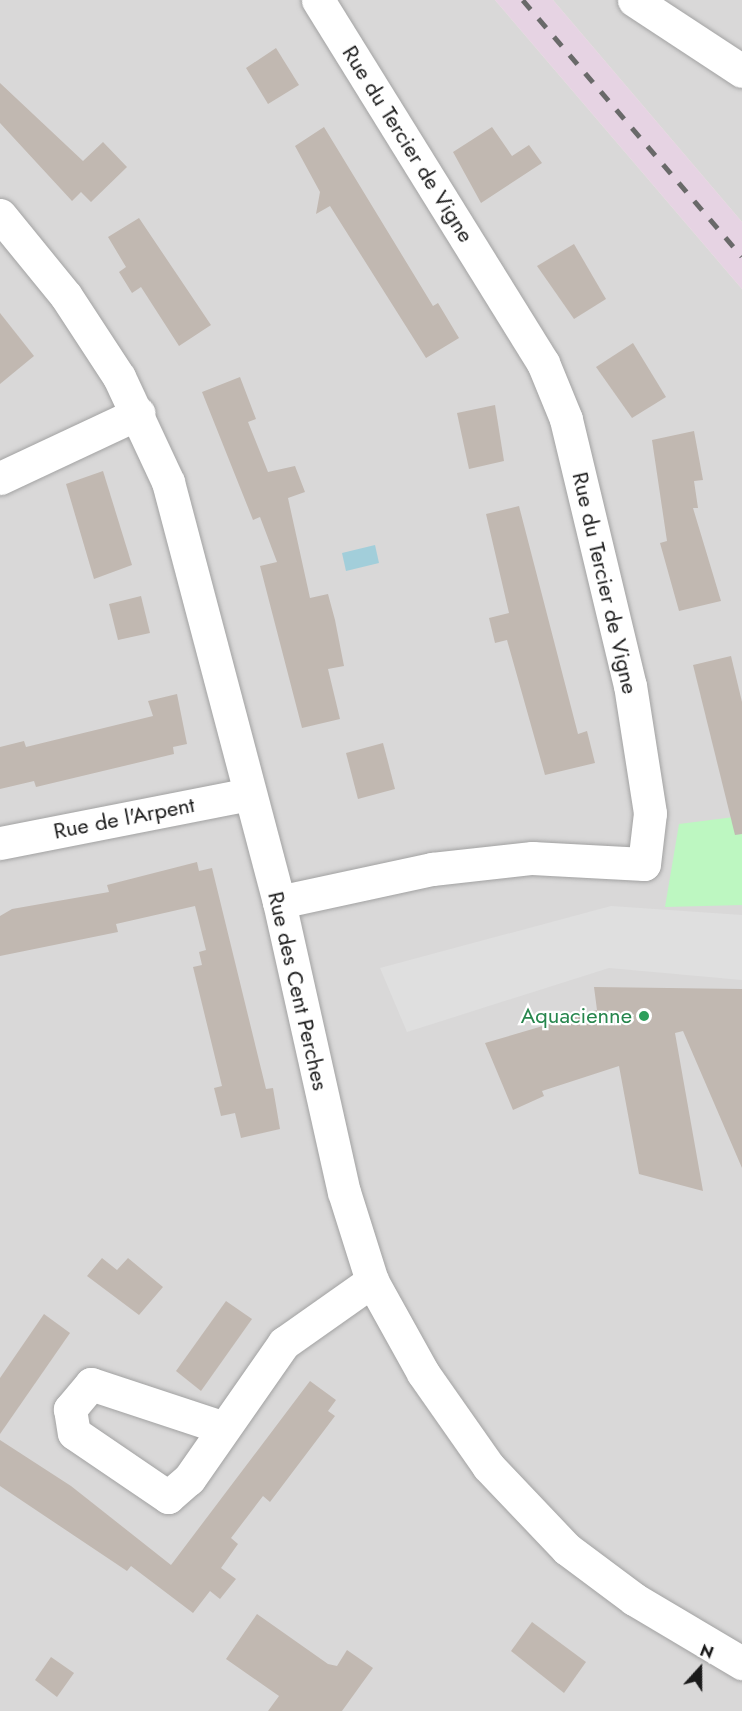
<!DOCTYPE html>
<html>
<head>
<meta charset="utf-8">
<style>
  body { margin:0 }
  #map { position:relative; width:742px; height:1711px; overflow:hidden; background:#ede9e1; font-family:Jost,sans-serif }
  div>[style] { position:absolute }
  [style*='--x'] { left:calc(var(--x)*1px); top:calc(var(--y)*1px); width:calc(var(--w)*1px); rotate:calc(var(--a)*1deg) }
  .residential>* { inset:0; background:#d9d8d8 }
  .industrial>* { inset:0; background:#e6d3e3 }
  .park>* { inset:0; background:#bdf7c1 }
  .parking>* { inset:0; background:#dfdfdf }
  .water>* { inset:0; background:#a2ceda }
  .building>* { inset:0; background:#c1b8b1 }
  .roads { filter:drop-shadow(0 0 2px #a2a2a2) drop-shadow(0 0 2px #a2a2a2) }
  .minor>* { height:33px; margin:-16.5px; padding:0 16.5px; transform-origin:16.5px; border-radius:16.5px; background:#fff }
  .rail>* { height:4.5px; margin-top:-2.25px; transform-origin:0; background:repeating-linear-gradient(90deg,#696969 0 12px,transparent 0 24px) }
  .dots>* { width:16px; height:16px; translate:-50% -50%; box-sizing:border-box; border:3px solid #fff; border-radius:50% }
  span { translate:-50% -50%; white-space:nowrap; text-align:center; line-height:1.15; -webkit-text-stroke:4.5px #fff; paint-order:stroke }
  .street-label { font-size:22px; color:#1b1b1b }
  .leisure-label { font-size:22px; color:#27864d }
  .right { translate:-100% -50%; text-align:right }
  .north { position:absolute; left:670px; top:1639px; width:60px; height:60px; -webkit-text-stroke:4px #fff; paint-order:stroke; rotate:21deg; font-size:16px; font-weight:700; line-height:24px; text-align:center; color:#1b1b1b }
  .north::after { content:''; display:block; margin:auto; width:21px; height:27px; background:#1b1b1b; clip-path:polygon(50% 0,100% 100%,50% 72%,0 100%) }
</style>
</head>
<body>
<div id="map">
  <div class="residential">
    <i style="clip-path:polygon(0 0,495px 0,742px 289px,742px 1711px,0 1711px)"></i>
    <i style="clip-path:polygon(553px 0,742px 0,742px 222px)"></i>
  </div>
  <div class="industrial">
    <i style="clip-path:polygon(495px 0,553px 0,742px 222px,742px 289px)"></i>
  </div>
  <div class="park">
    <i style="clip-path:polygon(742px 816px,742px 905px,665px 907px,679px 824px)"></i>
  </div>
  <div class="parking">
    <i style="clip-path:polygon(611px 906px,742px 915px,742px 980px,609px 968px,407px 1032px,380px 968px)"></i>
  </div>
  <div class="water">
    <i style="clip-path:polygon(375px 545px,379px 563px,346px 571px,342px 553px)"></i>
  </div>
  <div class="building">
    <i style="clip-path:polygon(276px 48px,299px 85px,268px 104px,246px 68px)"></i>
    <i style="clip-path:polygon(0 83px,83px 161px,103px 142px,127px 167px,91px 202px,81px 192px,72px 201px,0 123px)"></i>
    <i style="clip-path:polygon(324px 127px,433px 306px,438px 303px,459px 338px,426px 358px,330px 206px,316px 214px,320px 192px,295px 146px)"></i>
    <i style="clip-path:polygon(492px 127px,512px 156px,529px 145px,542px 163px,481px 203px,453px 152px)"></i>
    <i style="clip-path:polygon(139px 218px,211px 325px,179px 346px,141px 287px,132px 293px,119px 272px,126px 267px,108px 237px)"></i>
    <i style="clip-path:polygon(574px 244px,606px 299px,574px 319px,537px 266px)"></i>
    <i style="clip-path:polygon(0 313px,34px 356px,0 384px)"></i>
    <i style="clip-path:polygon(633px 343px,666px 397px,632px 418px,596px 367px)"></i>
    <i style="clip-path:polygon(240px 377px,256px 419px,248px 422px,268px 472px,295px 466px,305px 492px,288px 498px,310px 598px,328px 594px,335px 620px,344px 666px,328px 669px,340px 719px,302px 728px,260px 566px,277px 562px,260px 517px,253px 520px,202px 392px)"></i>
    <i style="clip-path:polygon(495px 405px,504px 461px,469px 469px,457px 413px)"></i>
    <i style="clip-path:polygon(694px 431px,703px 480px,694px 481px,698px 508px,693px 508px,721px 601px,679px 611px,660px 543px,667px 541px,652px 440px)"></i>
    <i style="clip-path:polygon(103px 471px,132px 565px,94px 579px,66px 484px)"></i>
    <i style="clip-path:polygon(519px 506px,578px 734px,587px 731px,595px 763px,545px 775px,507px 640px,495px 643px,489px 618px,509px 613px,486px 514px)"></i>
    <i style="clip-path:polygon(141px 596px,150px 633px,118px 640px,109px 604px)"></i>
    <i style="clip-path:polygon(731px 656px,742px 702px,742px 834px,735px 835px,693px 665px)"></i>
    <i style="clip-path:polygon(177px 694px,187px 744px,173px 747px,174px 754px,36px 787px,34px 781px,0 789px,0 747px,24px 741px,26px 747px,153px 716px,148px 701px)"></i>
    <i style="clip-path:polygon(383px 743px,395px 789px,358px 799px,346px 753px)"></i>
    <i style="clip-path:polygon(197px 862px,199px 871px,212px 868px,266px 1089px,273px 1088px,280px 1129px,241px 1138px,235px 1113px,221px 1116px,214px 1088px,222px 1086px,193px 967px,202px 965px,199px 952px,206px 950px,195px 906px,116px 924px,118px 932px,0 956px,0 916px,12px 909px,109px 892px,107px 885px)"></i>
    <i style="clip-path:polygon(594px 987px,742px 989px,742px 1168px,683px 1031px,675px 1033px,703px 1191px,639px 1174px,619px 1066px,542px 1091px,544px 1096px,513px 1110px,485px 1043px,597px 1010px)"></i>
    <i style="clip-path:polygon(102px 1258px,117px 1270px,128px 1258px,163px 1287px,139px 1315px,87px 1276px)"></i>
    <i style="clip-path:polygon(226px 1301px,252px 1319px,201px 1391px,176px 1371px)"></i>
    <i style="clip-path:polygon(44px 1314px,70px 1333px,0 1434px,0 1378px)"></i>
    <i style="clip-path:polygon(310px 1381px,336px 1400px,328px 1411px,335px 1416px,270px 1502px,263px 1496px,231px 1538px,238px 1544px,221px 1568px,236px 1579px,220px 1599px,210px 1591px,193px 1613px,131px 1566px,127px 1571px,0 1486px,0 1440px,71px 1486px,171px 1565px)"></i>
    <i style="clip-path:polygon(257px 1614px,328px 1664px,337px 1666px,347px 1650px,373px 1668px,342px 1711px,268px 1711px,279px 1696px,226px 1659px)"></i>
    <i style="clip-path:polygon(532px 1622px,586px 1662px,564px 1693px,511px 1651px)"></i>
    <i style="clip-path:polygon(51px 1657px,74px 1673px,57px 1697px,35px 1680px)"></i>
  </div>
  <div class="roads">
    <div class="minor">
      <i style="--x:634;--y:0;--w:129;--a:33.3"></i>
      <i style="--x:0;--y:215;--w:104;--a:50.8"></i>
      <i style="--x:66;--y:296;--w:97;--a:56.8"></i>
      <i style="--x:119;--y:377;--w:116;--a:65"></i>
      <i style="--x:168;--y:482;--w:434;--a:75.2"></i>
      <i style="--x:279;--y:902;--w:297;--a:77.4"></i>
      <i style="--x:344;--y:1192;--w:93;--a:72.5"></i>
      <i style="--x:372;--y:1281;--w:105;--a:61"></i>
      <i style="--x:423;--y:1373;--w:113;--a:55"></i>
      <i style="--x:488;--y:1466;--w:115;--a:46.4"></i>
      <i style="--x:567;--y:1549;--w:84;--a:36.7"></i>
      <i style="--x:634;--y:1599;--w:126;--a:30.7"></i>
      <i style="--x:0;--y:478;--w:153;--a:-25.1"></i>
      <i style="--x:0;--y:843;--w:254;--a:-11.1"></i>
      <i style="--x:279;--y:902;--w:157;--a:-12.2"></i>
      <i style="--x:432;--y:869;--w:101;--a:-6.3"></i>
      <i style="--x:532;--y:858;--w:112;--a:3.1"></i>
      <i style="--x:644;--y:864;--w:51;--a:-83.3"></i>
      <i style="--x:650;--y:813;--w:129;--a:-98.9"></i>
      <i style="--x:630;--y:686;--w:275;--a:-103.5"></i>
      <i style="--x:566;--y:419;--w:61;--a:-112.3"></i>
      <i style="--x:543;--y:363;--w:427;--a:-121.8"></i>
      <i style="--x:221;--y:1427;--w:137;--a:-161.7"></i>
      <i style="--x:91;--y:1384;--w:33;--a:130"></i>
      <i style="--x:70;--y:1409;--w:24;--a:81"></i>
      <i style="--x:74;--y:1433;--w:114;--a:34.2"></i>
      <i style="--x:168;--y:1497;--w:28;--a:-41"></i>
      <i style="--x:189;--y:1479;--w:166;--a:-55.1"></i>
      <i style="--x:284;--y:1343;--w:108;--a:-35.2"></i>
    </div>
  </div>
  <div class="rail">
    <i style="--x:523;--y:0;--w:337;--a:49.5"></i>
  </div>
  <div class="dots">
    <i style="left:644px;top:1016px;background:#2e9e5b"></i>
  </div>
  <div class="street-label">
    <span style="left:408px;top:144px;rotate:58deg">Rue du Tercier de Vigne</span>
    <span style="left:605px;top:583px;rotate:77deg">Rue du Tercier de Vigne</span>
    <span style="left:124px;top:818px;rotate:-11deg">Rue de l'Arpent</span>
    <span style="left:298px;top:991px;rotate:77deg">Rue des Cent Perches</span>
  </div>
  <div class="leisure-label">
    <span class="right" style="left:632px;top:1016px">Aquacienne</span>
  </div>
  <div class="north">N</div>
</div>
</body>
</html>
